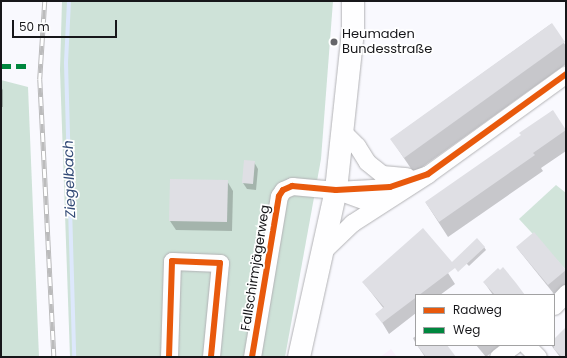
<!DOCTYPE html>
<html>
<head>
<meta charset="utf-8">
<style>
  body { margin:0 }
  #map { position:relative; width:567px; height:358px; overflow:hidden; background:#f9f9fe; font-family:Poppins,sans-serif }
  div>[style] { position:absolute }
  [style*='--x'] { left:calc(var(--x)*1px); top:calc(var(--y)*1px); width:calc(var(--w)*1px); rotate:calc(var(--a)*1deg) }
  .education>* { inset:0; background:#f9f0fc }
  .green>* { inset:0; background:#d1e4da }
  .forest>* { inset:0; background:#cee2d8 }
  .shadow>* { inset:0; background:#0003 }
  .stream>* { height:4px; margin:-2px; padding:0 2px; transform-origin:2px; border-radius:2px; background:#dde8fc }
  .building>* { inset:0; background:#dfdfe4 }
  .roads { filter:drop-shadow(0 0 1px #b2b2b5) drop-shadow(0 0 1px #b2b2b5) }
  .minor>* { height:17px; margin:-8.5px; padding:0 8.5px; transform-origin:8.5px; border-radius:8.5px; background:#fefeff }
  .primary>* { height:22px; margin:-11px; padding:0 11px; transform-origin:11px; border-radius:11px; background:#fefeff }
  .rail>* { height:4.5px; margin-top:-2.25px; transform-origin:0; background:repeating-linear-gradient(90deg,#fff 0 9px,#bbbbbc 0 18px); box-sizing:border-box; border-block:1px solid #bbbbbc }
  .quiet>* { height:5px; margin-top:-2.5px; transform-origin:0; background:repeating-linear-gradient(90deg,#00873e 0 10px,transparent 0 15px) }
  .cycleway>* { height:6px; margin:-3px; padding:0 3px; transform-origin:3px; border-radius:3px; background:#e8590c }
  .dots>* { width:11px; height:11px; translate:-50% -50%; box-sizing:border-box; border:2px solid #fff; border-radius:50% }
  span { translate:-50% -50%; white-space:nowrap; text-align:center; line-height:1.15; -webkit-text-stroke:3.5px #fff; paint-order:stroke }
  .poi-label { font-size:13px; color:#17171a }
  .left { translate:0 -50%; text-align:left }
  .street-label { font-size:13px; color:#17171a }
  .water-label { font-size:14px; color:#334b77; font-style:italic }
  .frame { position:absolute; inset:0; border:2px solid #17171a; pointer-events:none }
  .legend { position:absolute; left:415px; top:294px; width:140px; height:52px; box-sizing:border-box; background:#fff; border:1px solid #a2a2a3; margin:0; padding:5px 7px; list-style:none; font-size:12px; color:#17171a }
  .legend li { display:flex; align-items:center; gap:8px; height:20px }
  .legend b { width:20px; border:1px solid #a2a2a3 }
  .scale { position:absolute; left:12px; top:20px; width:105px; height:18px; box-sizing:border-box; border:2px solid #17171a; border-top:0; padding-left:5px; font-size:12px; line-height:14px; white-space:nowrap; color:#17171a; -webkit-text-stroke:3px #fff; paint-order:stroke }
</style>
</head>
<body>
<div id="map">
  <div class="education">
    <i style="clip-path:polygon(391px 349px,397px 357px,380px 357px)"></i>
  </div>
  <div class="green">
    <i style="clip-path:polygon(556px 185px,566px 193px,566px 270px,519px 219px)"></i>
  </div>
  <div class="forest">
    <i style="clip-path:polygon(62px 1px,333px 1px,321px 159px,285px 357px,70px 357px,60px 70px)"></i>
    <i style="clip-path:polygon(1px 80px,28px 87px,39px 357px,1px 357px)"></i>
  </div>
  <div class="shadow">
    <i style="clip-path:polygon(551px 24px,566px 46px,566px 64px,414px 173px,391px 139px)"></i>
    <i style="clip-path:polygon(1px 87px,3px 90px,3px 107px,1px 107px)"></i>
    <i style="clip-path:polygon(552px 111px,566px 131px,566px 151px,541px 168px,543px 171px,448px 237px,426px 203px,522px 136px)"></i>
    <i style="clip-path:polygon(254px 162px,258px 169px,256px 190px,247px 189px,243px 183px)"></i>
    <i style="clip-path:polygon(227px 181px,233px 191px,232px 231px,176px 230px,170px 221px)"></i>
    <i style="clip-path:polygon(484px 247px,486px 250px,469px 266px,462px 259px)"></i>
    <i style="clip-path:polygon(517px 248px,565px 270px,566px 284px,554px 294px)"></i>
    <i style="clip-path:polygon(448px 273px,455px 284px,440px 295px,416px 295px,416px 313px,389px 334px,377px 314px,384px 309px,363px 282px)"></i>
    <i style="clip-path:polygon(484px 282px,525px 295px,493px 295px)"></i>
    <i style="clip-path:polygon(566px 328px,566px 357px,560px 357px,551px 345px,554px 345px,554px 340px)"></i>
    <i style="clip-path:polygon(416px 336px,416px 344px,413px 338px)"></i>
    <i style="clip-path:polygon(417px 345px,445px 345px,455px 357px,425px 357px)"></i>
    <i style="clip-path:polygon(476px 345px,500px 345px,486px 357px)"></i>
  </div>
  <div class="stream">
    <i style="--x:69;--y:1;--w:62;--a:92.8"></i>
    <i style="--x:66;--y:63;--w:294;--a:88.4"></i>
  </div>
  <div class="building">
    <i style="clip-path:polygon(552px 23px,565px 42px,404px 158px,390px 139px)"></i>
    <i style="clip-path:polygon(553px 110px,566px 130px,533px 153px,535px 155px,439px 222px,425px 202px,521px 135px,519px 133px)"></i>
    <i style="clip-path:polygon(244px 160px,255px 161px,253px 184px,242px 183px)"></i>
    <i style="clip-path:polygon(170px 179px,228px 180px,227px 222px,169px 221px)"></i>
    <i style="clip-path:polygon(423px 228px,452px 262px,477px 238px,485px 247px,458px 272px,455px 268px,382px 323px,375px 314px,384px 307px,362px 282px)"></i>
    <i style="clip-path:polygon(534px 232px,566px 270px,548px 285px,516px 247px)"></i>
    <i style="clip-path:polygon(503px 267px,516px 283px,525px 295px,495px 295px,483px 282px,498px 268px,500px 270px)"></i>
    <i style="clip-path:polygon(566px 327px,566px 357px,562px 357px,554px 349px,554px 339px)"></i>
    <i style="clip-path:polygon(417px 345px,447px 345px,456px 357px,426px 357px)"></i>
  </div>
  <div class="roads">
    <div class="minor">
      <i style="--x:342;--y:131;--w:21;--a:45"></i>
      <i style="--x:357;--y:146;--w:19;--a:58"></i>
      <i style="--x:367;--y:162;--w:19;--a:39"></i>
      <i style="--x:382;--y:174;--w:25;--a:5"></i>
      <i style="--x:338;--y:191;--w:29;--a:20"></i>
      <i style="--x:365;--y:201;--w:23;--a:-5"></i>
      <i style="--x:322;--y:252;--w:42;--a:-44"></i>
      <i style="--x:352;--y:223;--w:90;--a:-32.8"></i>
      <i style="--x:428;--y:174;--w:170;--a:-35.9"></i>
      <i style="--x:554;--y:306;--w:18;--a:-47"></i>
      <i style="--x:526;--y:345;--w:17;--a:45"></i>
      <i style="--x:169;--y:357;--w:96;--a:-88.2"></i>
      <i style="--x:172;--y:261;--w:48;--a:2.4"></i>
      <i style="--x:220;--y:263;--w:94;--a:95.5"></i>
      <i style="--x:252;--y:357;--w:163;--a:-80.5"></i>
      <i style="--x:279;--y:196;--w:7;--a:-56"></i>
      <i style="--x:283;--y:190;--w:10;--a:-24"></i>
      <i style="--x:292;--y:186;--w:44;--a:5.2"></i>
      <i style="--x:336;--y:190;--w:54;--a:-3.2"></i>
      <i style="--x:390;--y:187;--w:40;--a:-18.9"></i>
      <i style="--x:498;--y:357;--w:20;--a:-37"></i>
    </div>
    <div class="primary">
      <i style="--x:299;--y:357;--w:171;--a:-77.5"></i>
      <i style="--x:336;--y:190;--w:161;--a:-83.9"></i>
      <i style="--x:353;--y:30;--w:29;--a:-90"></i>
    </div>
  </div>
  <div class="rail">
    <i style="--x:45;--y:1;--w:78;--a:93.7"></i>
    <i style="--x:40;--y:79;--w:278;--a:87.1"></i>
  </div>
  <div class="quiet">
    <i style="--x:1;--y:66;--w:26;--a:0"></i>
  </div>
  <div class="cycleway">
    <i style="--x:169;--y:357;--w:96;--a:-88.2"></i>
    <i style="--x:172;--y:261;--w:48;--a:2.4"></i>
    <i style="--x:220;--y:263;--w:94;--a:95.5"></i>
    <i style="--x:252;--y:357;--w:163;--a:-80.5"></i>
    <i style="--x:279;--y:196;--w:7;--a:-56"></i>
    <i style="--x:283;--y:190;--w:10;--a:-24"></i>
    <i style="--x:292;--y:186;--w:44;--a:5.2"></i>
    <i style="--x:336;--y:190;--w:54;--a:-3.2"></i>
    <i style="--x:390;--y:187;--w:40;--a:-18.9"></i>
    <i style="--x:428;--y:174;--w:170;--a:-35.9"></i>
  </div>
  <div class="dots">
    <i style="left:334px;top:42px;background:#66666a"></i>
  </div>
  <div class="poi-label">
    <span class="left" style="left:342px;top:42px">Heumaden<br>Bundesstraße</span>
  </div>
  <div class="street-label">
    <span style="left:256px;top:268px;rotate:-81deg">Fallschirmjägerweg</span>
  </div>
  <div class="water-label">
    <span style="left:69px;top:179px;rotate:-92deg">Ziegelbach</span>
  </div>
  <div class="frame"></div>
  <ul class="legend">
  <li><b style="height:5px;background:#e8590c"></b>Radweg</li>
  <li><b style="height:5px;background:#00873e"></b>Weg</li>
  </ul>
  <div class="scale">50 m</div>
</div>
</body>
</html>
